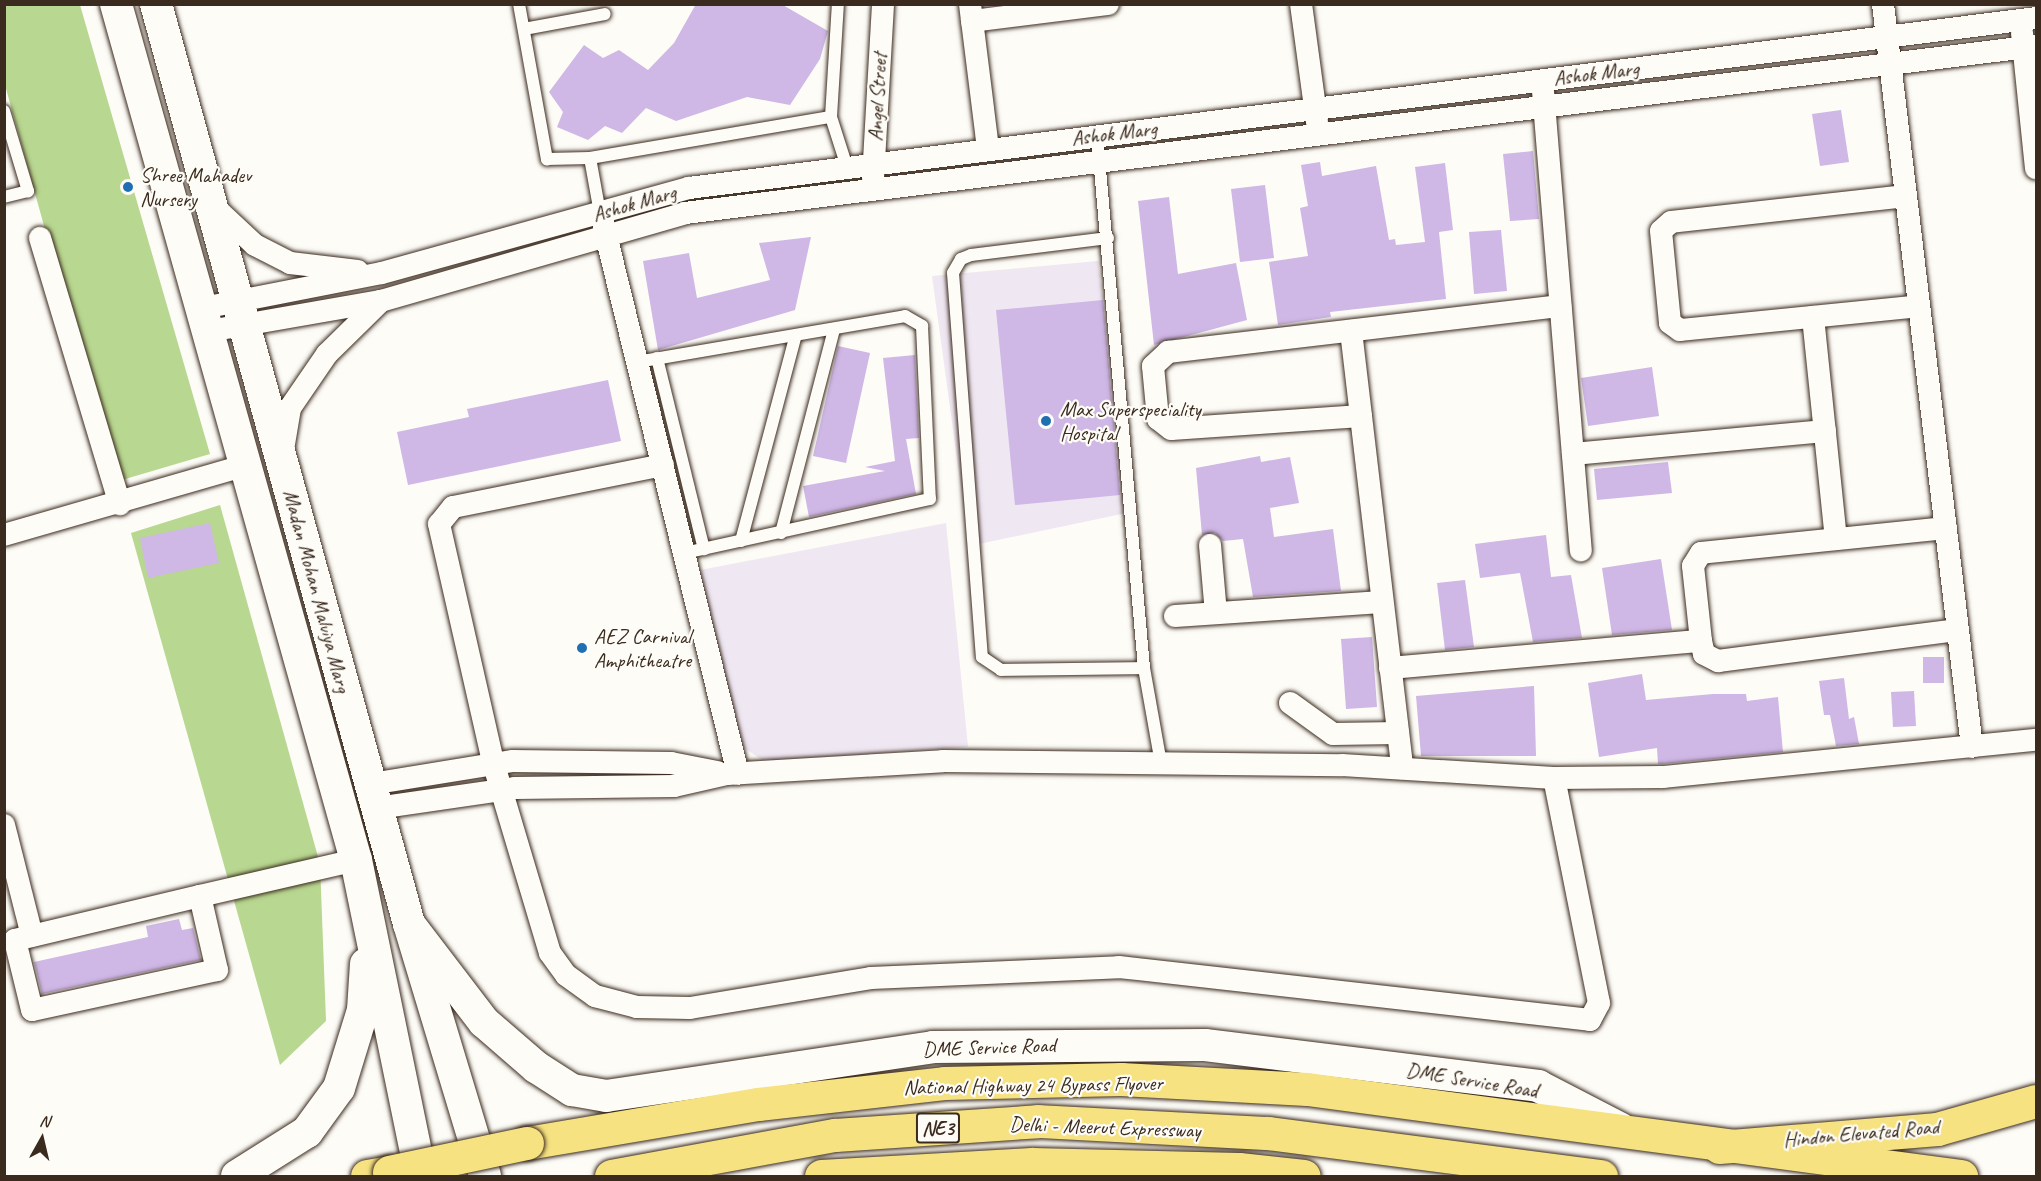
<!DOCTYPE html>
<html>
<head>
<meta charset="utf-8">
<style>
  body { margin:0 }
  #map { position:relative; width:2041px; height:1181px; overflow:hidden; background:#fdfcf7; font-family:Caveat,sans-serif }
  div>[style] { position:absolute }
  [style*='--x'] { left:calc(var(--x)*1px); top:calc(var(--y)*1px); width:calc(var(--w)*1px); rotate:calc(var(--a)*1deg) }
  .built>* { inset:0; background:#efe7f2 }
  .green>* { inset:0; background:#b8d790 }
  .building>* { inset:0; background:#cfb7e6 }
  .roads { filter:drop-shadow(0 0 2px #3b2a1e) drop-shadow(0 0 2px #3b2a1e) }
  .service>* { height:12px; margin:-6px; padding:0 6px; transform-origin:6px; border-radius:6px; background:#fdfcf7 }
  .minor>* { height:22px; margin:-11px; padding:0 11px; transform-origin:11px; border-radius:11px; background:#fdfcf7 }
  .secondary>* { height:32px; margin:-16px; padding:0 16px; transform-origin:16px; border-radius:16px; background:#fdfcf7 }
  .trunk>* { height:33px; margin:-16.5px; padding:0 16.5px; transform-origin:16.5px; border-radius:16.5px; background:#f6e281 }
  .motorway>* { height:33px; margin:-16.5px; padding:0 16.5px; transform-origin:16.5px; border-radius:16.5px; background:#f6e281 }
  .bridges { filter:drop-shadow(0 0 2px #3b2a1e) drop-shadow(0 0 2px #3b2a1e) }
  .trunk-bridge>* { height:33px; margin:-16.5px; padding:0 16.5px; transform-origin:16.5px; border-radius:16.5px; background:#f6e281 }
  .dots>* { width:16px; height:16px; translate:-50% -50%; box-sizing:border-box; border:3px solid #fdfcf7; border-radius:50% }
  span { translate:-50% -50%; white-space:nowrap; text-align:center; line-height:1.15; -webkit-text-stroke:4.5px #fdfcf7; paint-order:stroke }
  .shield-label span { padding:2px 4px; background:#fdfcf7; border:2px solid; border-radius:4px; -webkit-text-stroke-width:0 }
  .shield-label { font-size:20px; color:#3b2a1e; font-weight:700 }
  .street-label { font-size:21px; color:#3b2a1e }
  .poi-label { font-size:21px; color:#3b2a1e }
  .left { translate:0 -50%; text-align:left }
  .frame { position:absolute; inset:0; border:6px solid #3b2a1e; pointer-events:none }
  .north { position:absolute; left:12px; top:1109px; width:60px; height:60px; -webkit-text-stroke:4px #fdfcf7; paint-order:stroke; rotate:8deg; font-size:16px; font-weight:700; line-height:24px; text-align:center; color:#3b2a1e }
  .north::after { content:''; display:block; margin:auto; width:21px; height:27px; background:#3b2a1e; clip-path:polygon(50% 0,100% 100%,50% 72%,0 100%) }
</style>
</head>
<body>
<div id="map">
  <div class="built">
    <i style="clip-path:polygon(1098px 261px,1131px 512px,969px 546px,932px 276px)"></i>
    <i style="clip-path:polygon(946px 523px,968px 747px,764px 761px,741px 746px,695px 571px)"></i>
  </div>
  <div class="green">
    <i style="clip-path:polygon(4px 5px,80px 5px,210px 454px,115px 482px,5px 85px)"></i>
    <i style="clip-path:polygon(220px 505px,320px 864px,326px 1021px,280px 1065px,131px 533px)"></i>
  </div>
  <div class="building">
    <i style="clip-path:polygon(696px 4px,781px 4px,828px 31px,820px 59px,790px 105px,747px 97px,676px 121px,646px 108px,622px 133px,605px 126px,588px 140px,557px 127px,563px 112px,549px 92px,584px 45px,603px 58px,619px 50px,648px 70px,674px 43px)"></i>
    <i style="clip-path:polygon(1841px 110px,1849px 162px,1820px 166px,1812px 114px)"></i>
    <i style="clip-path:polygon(1533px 151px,1539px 219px,1510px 221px,1503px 154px)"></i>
    <i style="clip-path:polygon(1320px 162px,1322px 176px,1376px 166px,1389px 240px,1395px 239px,1396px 245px,1425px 242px,1415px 167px,1445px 163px,1453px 230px,1439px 232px,1446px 299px,1330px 312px,1331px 317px,1278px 325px,1269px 262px,1308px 256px,1300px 208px,1308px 206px,1301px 165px)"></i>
    <i style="clip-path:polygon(1265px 185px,1274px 258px,1240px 262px,1231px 189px)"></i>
    <i style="clip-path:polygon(1169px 197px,1178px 274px,1236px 263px,1247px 320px,1154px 345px,1138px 201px)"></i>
    <i style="clip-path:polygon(1501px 230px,1507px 291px,1474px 294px,1469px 232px)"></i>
    <i style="clip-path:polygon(811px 237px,795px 310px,658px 350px,643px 261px,689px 253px,697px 298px,770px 280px,759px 243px)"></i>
    <i style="clip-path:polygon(1103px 300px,1120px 495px,1015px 505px,996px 310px)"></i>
    <i style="clip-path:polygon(838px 346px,870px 353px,846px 463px,813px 456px)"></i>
    <i style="clip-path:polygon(915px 355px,919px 438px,906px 439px,916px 494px,809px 517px,803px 486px,885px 471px,865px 467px,895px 461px,883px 358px)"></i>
    <i style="clip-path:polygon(1652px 367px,1659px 416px,1588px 426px,1581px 378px)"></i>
    <i style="clip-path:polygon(608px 380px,621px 441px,408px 485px,397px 432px,469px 417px,467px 409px)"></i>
    <i style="clip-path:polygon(1260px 456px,1261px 462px,1290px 457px,1299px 503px,1270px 508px,1274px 537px,1333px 529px,1341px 591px,1253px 597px,1243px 539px,1223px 541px,1215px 533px,1202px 535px,1196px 468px)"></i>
    <i style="clip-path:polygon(1668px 462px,1672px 493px,1597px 500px,1594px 469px)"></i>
    <i style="clip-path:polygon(210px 523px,219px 563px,148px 578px,140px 538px)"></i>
    <i style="clip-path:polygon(1546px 535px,1551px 577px,1571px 575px,1582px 638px,1533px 642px,1520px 573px,1480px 578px,1475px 544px)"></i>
    <i style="clip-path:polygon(1661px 559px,1672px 630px,1612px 635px,1602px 568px)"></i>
    <i style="clip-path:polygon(1465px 580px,1474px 647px,1445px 650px,1437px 583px)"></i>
    <i style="clip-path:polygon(1372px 637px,1377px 707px,1346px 709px,1341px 639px)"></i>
    <i style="clip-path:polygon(1923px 657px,1944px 657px,1944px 683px,1923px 683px)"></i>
    <i style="clip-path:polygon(1642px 674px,1646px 700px,1713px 694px,1746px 694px,1747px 701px,1778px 697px,1783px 752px,1662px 764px,1658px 764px,1657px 748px,1599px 757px,1588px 683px)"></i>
    <i style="clip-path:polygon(1844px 678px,1849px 719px,1854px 717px,1859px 744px,1836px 746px,1830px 715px,1824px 715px,1819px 681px)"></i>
    <i style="clip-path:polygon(1534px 686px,1536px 756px,1421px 756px,1416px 696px)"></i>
    <i style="clip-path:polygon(1914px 691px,1916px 726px,1893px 727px,1891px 692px)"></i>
    <i style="clip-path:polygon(179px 919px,182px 930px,193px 928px,201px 960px,42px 994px,34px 962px,148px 937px,146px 926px)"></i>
  </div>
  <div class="roads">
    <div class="service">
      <i style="--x:519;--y:4;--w:158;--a:79.8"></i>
      <i style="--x:547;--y:159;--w:43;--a:-1.3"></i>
      <i style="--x:524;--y:29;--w:82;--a:-10.5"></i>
      <i style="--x:4;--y:111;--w:84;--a:73.3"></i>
      <i style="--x:28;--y:191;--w:25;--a:166"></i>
      <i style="--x:831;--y:117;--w:113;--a:-86.5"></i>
      <i style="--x:1097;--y:135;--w:535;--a:84.96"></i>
      <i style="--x:1144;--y:668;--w:97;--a:79.9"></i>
      <i style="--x:600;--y:213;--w:56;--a:-100.3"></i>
      <i style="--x:590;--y:158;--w:244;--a:-9.7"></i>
      <i style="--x:831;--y:117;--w:52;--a:72.3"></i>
      <i style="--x:1108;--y:238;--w:138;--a:172.9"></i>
      <i style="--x:971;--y:255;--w:11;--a:158"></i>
      <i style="--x:961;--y:259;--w:16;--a:120"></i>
      <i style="--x:953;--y:273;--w:385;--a:85.7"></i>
      <i style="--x:982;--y:657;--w:23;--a:34"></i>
      <i style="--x:1001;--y:670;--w:143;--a:-0.8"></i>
      <i style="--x:657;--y:358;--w:197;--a:76.2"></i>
      <i style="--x:637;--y:362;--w:272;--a:-9.7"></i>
      <i style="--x:905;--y:316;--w:20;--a:30"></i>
      <i style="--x:922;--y:326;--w:173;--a:87.4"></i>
      <i style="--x:930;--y:499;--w:252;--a:167.6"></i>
      <i style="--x:781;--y:533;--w:211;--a:-75.4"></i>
      <i style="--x:741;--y:541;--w:213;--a:-75.1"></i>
    </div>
    <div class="minor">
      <i style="--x:970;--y:4;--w:146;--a:82.9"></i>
      <i style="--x:1301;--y:4;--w:119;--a:82.3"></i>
      <i style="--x:1883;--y:4;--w:748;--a:83.17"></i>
      <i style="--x:972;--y:21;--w:137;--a:-7.1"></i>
      <i style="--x:2022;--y:33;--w:136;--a:84.1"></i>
      <i style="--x:1543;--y:91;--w:461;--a:85.3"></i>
      <i style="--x:873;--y:178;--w:174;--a:-86.7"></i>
      <i style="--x:1906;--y:196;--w:236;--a:173.7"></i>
      <i style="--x:1671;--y:222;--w:13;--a:138"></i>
      <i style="--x:1661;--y:231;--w:92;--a:84.4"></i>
      <i style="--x:1670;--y:323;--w:12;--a:35"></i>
      <i style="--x:1680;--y:330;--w:240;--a:-5.7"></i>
      <i style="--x:211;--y:204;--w:60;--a:43"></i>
      <i style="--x:255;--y:245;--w:39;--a:27"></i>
      <i style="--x:290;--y:263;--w:68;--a:6.7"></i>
      <i style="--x:603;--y:223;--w:567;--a:76.23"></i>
      <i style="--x:40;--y:238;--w:278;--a:73.3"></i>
      <i style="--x:203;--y:308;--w:182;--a:-11.1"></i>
      <i style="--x:382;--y:273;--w:319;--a:-15.5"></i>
      <i style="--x:689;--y:188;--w:1358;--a:-7.19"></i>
      <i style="--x:1813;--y:317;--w:223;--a:84.1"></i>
      <i style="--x:209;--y:331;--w:175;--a:-9.9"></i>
      <i style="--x:381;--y:301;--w:316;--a:-16.1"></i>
      <i style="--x:685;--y:213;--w:1361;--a:-7.05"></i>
      <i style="--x:1351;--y:331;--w:440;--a:83.3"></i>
      <i style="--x:1361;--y:416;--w:190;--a:176.1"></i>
      <i style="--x:1171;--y:429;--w:16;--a:-142"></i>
      <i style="--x:1158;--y:419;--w:53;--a:-95.4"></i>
      <i style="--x:1153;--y:366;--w:21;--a:-43"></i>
      <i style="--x:1168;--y:352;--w:395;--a:-6.7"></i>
      <i style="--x:283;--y:450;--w:43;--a:-80.5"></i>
      <i style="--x:290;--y:408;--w:65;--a:-55.6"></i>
      <i style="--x:327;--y:354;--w:76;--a:-44.5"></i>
      <i style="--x:1573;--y:454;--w:253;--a:-5.2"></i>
      <i style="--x:663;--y:465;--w:214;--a:168.7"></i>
      <i style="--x:453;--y:507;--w:22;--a:129"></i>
      <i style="--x:439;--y:524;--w:244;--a:77.2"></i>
      <i style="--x:493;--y:762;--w:199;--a:73.4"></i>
      <i style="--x:550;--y:953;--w:27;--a:54"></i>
      <i style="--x:566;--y:975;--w:36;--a:36"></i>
      <i style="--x:595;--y:996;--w:43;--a:14.7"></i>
      <i style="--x:637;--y:1007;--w:53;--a:1.1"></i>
      <i style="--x:690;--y:1008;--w:183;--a:-9.4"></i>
      <i style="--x:871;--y:978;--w:248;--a:-2.5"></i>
      <i style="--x:1119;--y:967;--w:474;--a:6.4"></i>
      <i style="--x:1590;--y:1020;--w:19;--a:-62"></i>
      <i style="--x:1599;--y:1003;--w:229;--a:-101.3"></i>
      <i style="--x:1946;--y:528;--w:246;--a:174.2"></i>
      <i style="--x:1701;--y:553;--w:15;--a:122"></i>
      <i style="--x:1693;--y:566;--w:75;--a:83.9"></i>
      <i style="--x:1701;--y:641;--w:13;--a:77"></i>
      <i style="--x:1704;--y:654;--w:16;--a:27"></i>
      <i style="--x:1718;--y:661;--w:242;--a:-7.4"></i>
      <i style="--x:4;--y:535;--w:253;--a:-16.1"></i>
      <i style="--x:1210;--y:545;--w:68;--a:85"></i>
      <i style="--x:1175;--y:616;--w:207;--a:-3.9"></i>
      <i style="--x:1390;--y:668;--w:312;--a:-5"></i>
      <i style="--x:1290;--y:703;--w:53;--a:35.8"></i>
      <i style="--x:1333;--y:734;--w:65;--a:-0.9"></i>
      <i style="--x:371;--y:784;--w:144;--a:-9.2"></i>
      <i style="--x:513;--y:761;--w:158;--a:0.7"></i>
      <i style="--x:671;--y:763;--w:47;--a:11.1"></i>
      <i style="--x:377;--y:808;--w:139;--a:-8.2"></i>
      <i style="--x:515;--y:788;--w:159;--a:-0.7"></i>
      <i style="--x:674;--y:786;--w:54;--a:-12.8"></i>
      <i style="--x:727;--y:774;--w:216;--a:-3.4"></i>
      <i style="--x:943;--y:761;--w:399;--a:0.6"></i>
      <i style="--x:1342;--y:765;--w:212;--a:3.5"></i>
      <i style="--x:1554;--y:778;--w:109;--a:-0.5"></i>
      <i style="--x:1663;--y:777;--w:375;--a:-5.7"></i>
      <i style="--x:4;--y:825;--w:114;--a:75.8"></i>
      <i style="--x:200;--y:896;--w:76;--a:77.1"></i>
      <i style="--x:217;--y:970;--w:189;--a:167.8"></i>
      <i style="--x:32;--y:1010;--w:72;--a:-103.7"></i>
      <i style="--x:15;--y:940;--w:190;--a:-13.4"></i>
      <i style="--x:200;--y:896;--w:160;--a:-13"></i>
    </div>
    <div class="secondary">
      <i style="--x:116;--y:4;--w:889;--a:74.34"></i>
      <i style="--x:356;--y:860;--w:323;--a:78.4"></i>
      <i style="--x:156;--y:4;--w:954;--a:74.62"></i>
      <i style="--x:409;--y:924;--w:263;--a:73.2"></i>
      <i style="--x:409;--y:924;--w:123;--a:52.6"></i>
      <i style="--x:484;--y:1022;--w:69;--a:40.9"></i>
      <i style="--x:536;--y:1067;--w:43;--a:32.6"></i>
      <i style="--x:572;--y:1090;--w:35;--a:10"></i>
      <i style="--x:606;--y:1096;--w:331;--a:-8.5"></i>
      <i style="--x:933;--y:1047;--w:272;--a:-0.4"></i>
      <i style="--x:1205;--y:1045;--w:336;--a:7"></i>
      <i style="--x:1538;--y:1086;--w:93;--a:27.4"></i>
      <i style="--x:237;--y:1176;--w:83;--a:-32.2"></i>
      <i style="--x:307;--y:1132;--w:54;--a:-54"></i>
      <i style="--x:339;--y:1088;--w:82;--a:-72.9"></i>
      <i style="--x:363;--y:1010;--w:46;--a:-86.3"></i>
    </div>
    <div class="trunk">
      <i style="--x:527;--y:1143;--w:234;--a:-9.6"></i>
      <i style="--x:758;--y:1104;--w:187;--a:-6.4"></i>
      <i style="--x:944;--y:1083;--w:177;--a:-1.3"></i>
      <i style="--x:1121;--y:1079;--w:186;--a:3.1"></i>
      <i style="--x:1307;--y:1089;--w:660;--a:7.58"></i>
      <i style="--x:367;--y:1176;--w:22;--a:-10"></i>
    </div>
    <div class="motorway">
      <i style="--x:1719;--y:1147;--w:219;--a:-4.7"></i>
      <i style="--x:1937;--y:1129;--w:103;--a:-15.8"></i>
      <i style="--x:611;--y:1176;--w:228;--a:-10.4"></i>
      <i style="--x:835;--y:1135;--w:203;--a:-3.9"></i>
      <i style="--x:1038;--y:1121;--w:230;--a:3"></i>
      <i style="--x:1268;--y:1133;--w:336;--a:7.4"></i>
      <i style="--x:821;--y:1176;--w:211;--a:-3.3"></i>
      <i style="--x:1032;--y:1164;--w:207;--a:1.4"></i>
      <i style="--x:1239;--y:1169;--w:65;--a:6.1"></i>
    </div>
  </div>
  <div class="bridges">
    <div class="trunk-bridge">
      <i style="--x:389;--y:1172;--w:141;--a:-11.9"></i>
    </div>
  </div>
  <div class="dots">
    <i style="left:128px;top:187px;background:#1f6fb2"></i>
    <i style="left:1046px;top:421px;background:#1f6fb2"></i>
    <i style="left:582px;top:648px;background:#1f6fb2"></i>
  </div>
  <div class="shield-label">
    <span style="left:938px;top:1128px">NE3</span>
  </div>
  <div class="street-label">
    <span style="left:1596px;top:73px;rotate:-7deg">Ashok Marg</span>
    <span style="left:877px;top:97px;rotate:-87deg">Angel Street</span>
    <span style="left:1114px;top:133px;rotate:-7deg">Ashok Marg</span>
    <span style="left:634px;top:203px;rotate:-16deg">Ashok Marg</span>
    <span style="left:317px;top:591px;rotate:75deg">Madan Mohan Malviya Marg</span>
    <span style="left:989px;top:1047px;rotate:-2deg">DME Service Road</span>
    <span style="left:1472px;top:1080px;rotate:9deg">DME Service Road</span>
    <span style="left:1033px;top:1085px;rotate:-1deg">National Highway 24 Bypass Flyover</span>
    <span style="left:1105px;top:1127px;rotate:2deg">Delhi - Meerut Expressway</span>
    <span style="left:1861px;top:1133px;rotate:-5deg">Hindon Elevated Road</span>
  </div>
  <div class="poi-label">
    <span class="left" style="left:140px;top:187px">Shree Mahadev<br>Nursery</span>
    <span class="left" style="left:1060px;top:421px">Max Superspeciality<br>Hospital</span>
    <span class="left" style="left:594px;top:648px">AEZ Carnival<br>Amphitheatre</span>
  </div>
  <div class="frame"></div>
  <div class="north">N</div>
</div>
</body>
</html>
